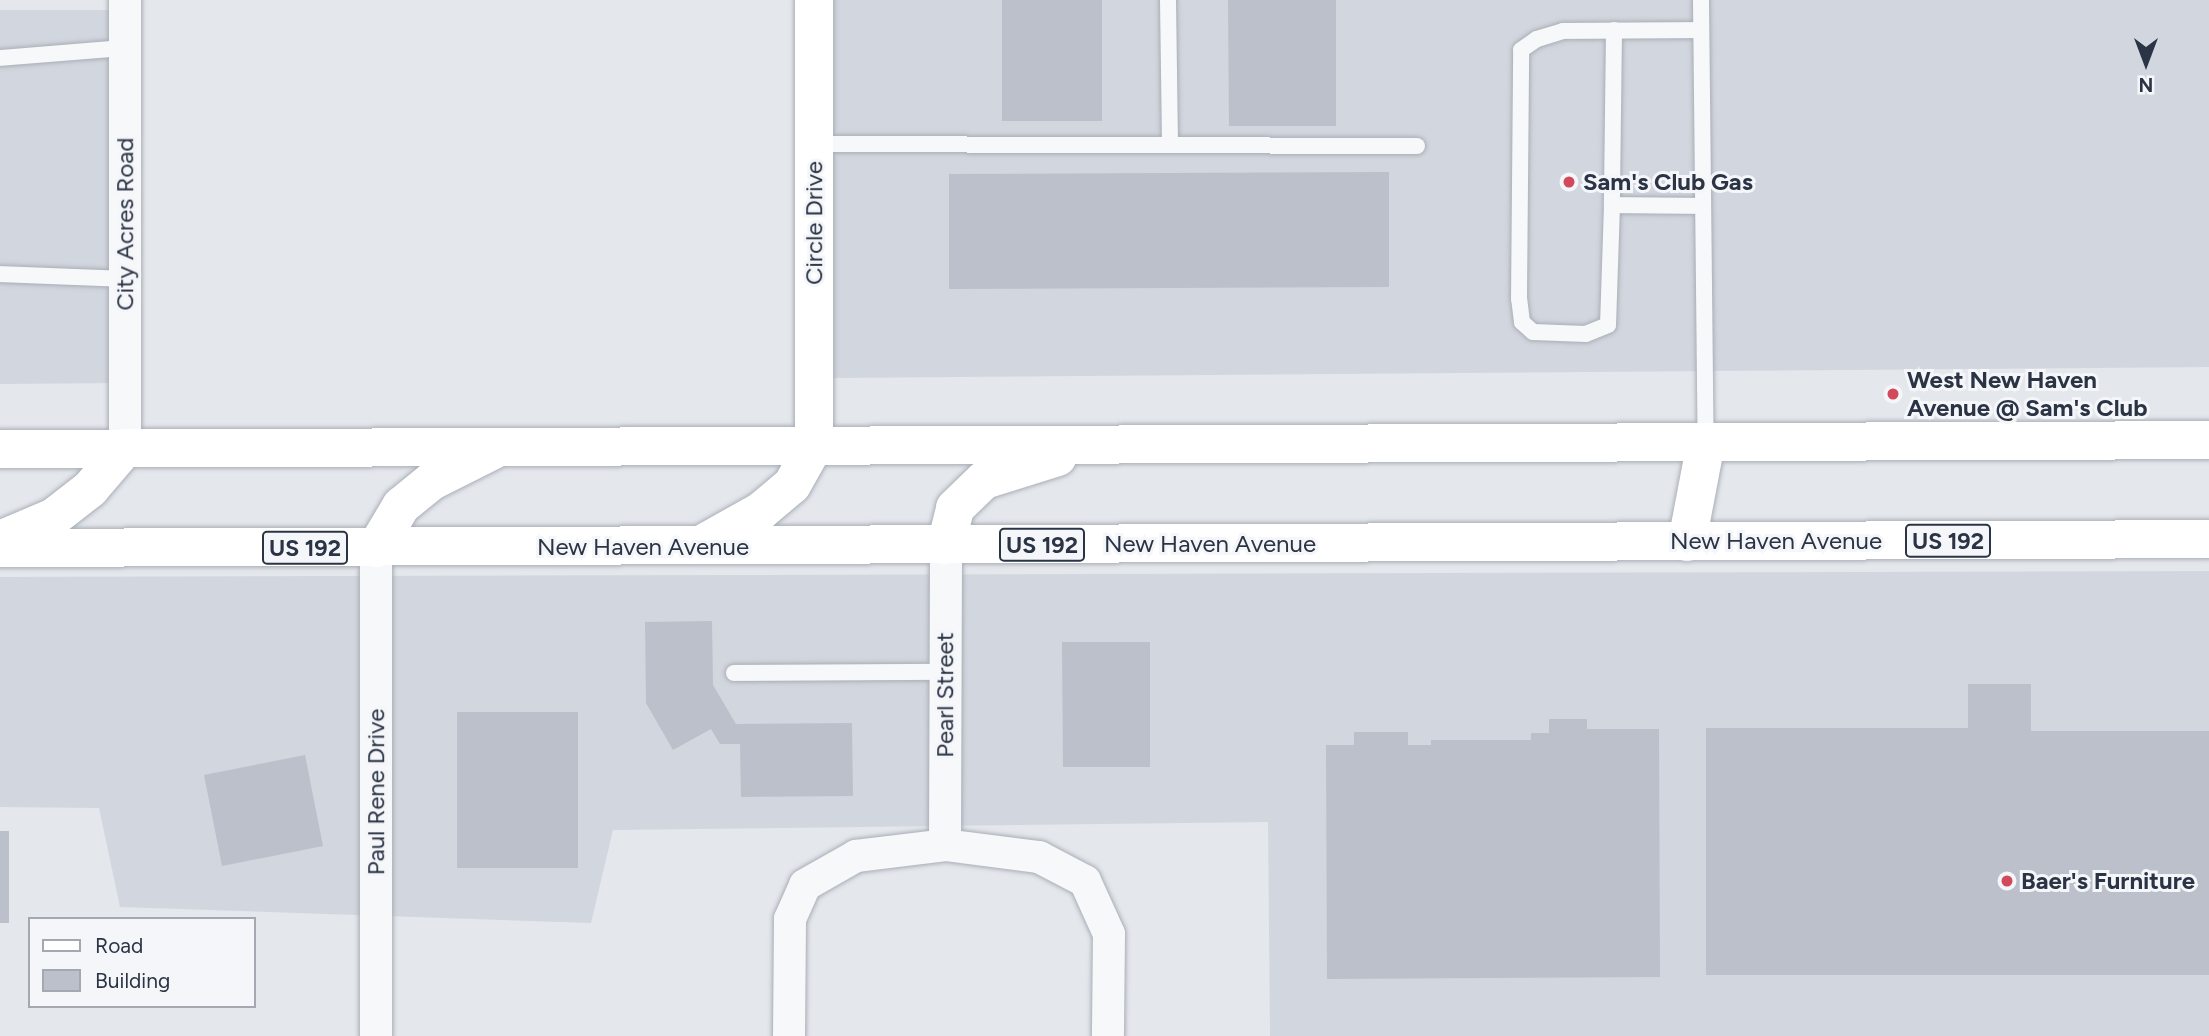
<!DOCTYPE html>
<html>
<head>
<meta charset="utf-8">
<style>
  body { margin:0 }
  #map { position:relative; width:2209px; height:1036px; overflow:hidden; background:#e4e7ec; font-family:Figtree,sans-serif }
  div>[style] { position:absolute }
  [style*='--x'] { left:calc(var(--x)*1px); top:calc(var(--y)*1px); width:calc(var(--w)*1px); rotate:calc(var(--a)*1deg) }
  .built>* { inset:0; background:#d2d6de }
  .building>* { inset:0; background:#bbc0ca }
  .roads { filter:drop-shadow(0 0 2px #a9aeb7) drop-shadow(0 0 2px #a9aeb7) }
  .lane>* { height:16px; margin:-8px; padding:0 8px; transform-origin:8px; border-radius:8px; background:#f7f8fa }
  .street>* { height:32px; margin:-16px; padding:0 16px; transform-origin:16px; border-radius:16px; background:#f7f8fa }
  .secondary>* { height:38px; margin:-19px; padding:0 19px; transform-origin:19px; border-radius:19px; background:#fff }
  .primary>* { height:38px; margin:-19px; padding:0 19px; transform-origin:19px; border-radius:19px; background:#fff }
  .dots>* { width:19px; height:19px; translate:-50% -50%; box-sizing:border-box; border:4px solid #f4f6f9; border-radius:50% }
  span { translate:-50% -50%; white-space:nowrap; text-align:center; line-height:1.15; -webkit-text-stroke:6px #f4f6f9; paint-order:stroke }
  .shield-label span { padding:2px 5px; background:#f4f6f9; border:2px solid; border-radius:5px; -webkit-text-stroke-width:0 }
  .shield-label { font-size:23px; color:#2b3445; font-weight:700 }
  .poi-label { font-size:24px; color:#2b3445; font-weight:700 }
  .left { translate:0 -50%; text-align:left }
  .street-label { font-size:24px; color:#2b3445 }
  .legend { position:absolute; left:28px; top:917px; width:228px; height:91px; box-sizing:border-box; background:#f4f6f9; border:2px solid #a4a8b1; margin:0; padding:9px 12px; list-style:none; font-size:21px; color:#2b3445 }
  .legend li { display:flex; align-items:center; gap:14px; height:35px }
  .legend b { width:35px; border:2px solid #a4a8b1 }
  .north { position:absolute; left:2111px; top:28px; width:70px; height:70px; -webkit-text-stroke:5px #f4f6f9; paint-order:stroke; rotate:180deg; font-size:19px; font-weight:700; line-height:28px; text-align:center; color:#2b3445 }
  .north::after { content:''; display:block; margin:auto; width:24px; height:32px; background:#2b3445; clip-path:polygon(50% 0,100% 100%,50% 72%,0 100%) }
</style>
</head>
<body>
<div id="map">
  <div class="built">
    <i style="clip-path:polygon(831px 0,2209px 0,2209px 367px,832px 378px)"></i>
    <i style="clip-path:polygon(0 10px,123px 10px,120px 383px,0 384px)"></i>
    <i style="clip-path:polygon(2209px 571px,2209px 1036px,1270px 1036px,1268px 822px,613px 830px,591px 923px,120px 907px,99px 808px,0 807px,0 577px)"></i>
  </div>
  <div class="building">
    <i style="clip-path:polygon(1002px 0,1102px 0,1102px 121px,1002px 121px)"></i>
    <i style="clip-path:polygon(1228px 0,1336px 0,1336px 126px,1229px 126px)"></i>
    <i style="clip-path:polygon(1389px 172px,1389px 287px,949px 289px,949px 174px)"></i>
    <i style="clip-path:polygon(712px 621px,713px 685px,736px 724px,852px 723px,853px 796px,741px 797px,740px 744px,720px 744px,711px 729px,673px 750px,646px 703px,645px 622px)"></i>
    <i style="clip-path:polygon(1062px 642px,1150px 642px,1150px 767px,1063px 767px)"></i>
    <i style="clip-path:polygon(1968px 684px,2031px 684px,2031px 731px,2209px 731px,2209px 975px,1706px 975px,1706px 728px,1968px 728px)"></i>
    <i style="clip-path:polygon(457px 712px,578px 712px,578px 868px,457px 868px)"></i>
    <i style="clip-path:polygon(1549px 719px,1587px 719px,1587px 729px,1659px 729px,1660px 977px,1327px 979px,1326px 745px,1354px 745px,1354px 732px,1408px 732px,1408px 745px,1431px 745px,1431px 740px,1531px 740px,1531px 733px,1549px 733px)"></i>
    <i style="clip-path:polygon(305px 755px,323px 846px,222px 866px,204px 775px)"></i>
    <i style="clip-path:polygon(0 831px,9px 831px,9px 923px,0 923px)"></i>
  </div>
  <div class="roads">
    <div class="lane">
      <i style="--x:1168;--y:0;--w:145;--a:89.2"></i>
      <i style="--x:1701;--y:0;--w:442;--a:89.4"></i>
      <i style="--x:1614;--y:30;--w:175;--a:90.7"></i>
      <i style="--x:1612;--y:205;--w:91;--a:0.6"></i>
      <i style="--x:0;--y:58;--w:125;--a:-4.6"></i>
      <i style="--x:814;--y:144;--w:603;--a:0.19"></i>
      <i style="--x:1612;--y:205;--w:120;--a:91.9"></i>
      <i style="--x:1608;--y:325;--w:24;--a:158"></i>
      <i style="--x:1586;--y:334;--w:53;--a:-177.8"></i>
      <i style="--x:1533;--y:332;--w:15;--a:-138"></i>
      <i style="--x:1522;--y:322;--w:23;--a:-97"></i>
      <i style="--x:1519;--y:299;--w:249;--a:-89.5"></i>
      <i style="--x:1521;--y:50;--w:19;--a:-35"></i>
      <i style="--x:1537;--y:39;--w:27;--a:-17"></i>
      <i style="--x:1563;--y:31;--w:138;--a:-0.4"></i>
      <i style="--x:0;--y:274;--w:125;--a:2.3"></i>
      <i style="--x:734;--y:673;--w:211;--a:-0.3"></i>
    </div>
    <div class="street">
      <i style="--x:125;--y:0;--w:448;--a:90"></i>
      <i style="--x:376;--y:548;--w:488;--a:90"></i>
      <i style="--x:945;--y:845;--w:300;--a:-89.8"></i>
      <i style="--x:789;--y:1036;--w:117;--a:-89.5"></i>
      <i style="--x:790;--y:919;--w:37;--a:-66"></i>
      <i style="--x:805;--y:885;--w:59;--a:-29.6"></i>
      <i style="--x:856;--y:856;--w:90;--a:-7"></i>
      <i style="--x:945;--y:845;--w:95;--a:7.3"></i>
      <i style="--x:1039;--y:857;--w:52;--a:27.6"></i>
      <i style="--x:1085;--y:881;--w:58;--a:65.6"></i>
      <i style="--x:1109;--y:934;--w:102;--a:90.6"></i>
    </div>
    <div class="secondary">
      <i style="--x:814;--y:0;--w:446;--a:90"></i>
    </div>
    <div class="primary">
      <i style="--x:0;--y:449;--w:2209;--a:-0.23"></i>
      <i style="--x:0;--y:540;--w:59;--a:-23.1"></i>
      <i style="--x:54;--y:517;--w:46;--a:-37.9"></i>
      <i style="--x:90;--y:489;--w:54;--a:-49.5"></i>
      <i style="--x:1687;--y:542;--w:102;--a:-79.2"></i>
      <i style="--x:702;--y:544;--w:68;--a:-29.2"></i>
      <i style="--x:761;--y:511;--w:40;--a:-40"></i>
      <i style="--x:792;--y:485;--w:45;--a:-60.6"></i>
      <i style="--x:946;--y:545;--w:38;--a:-76"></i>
      <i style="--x:955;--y:508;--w:40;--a:-44"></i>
      <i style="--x:984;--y:480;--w:77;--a:-17.3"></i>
      <i style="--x:0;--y:548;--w:2209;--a:-0.23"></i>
      <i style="--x:376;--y:548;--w:49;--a:-59.2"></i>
      <i style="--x:401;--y:506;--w:40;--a:-39"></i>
      <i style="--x:432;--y:481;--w:69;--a:-26.6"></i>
    </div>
  </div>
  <div class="dots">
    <i style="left:1569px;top:182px;background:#d1495b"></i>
    <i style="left:1893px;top:394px;background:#d1495b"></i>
    <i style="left:2007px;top:881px;background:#d1495b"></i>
  </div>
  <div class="shield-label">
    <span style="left:1948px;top:541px">US 192</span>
    <span style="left:1042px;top:545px">US 192</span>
    <span style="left:305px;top:548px">US 192</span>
  </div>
  <div class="poi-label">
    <span class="left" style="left:1583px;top:182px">Sam's Club Gas</span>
    <span class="left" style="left:1907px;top:394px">West New Haven<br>Avenue @ Sam's Club</span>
    <span class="left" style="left:2021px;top:881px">Baer's Furniture</span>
  </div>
  <div class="street-label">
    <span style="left:814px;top:223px;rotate:-90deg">Circle Drive</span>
    <span style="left:125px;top:224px;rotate:-90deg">City Acres Road</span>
    <span style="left:1776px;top:541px">New Haven Avenue</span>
    <span style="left:1210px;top:544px">New Haven Avenue</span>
    <span style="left:643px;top:547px">New Haven Avenue</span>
    <span style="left:945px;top:695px;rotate:-90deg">Pearl Street</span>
    <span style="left:376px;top:792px;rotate:-90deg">Paul Rene Drive</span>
  </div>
  <ul class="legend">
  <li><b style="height:9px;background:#fff"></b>Road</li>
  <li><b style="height:19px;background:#bbc0ca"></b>Building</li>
  </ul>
  <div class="north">N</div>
</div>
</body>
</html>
